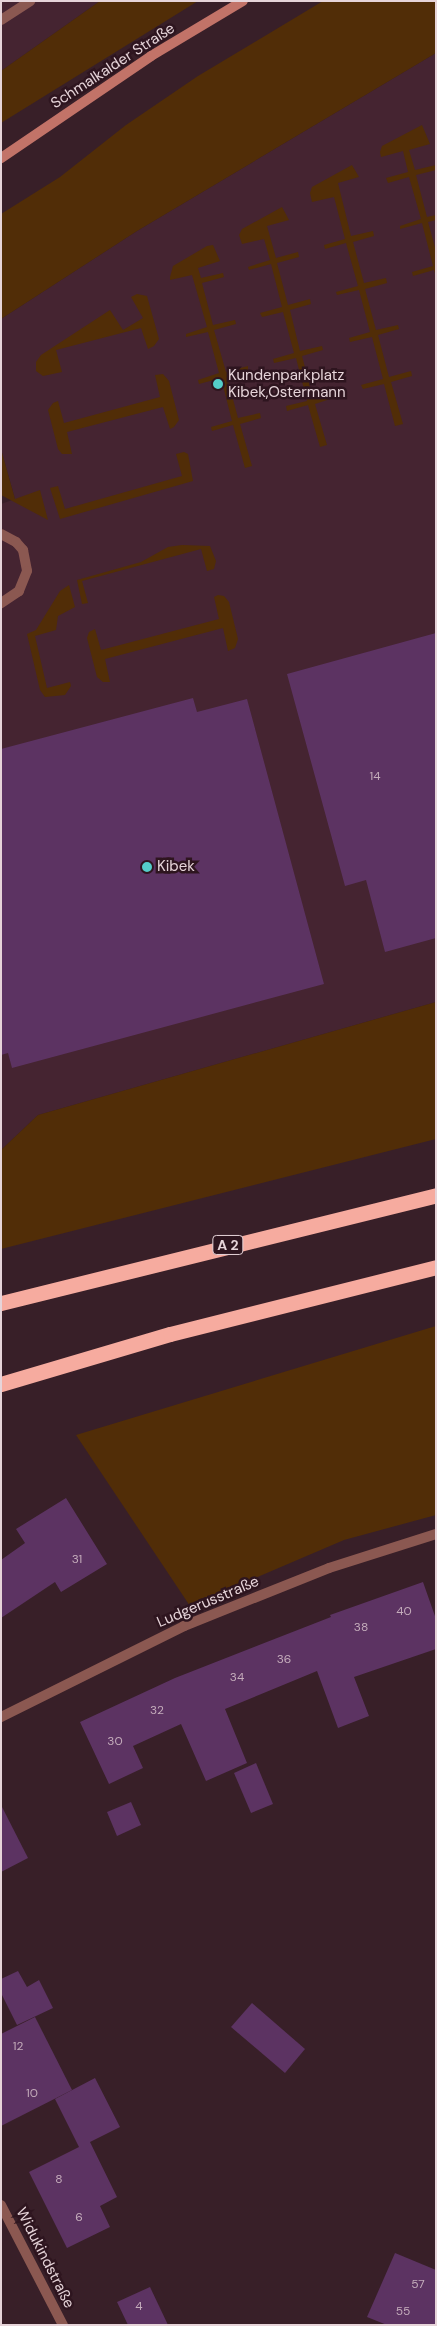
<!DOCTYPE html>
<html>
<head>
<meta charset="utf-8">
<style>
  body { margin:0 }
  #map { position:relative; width:437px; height:2326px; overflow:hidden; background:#381f28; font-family:"DM Sans",sans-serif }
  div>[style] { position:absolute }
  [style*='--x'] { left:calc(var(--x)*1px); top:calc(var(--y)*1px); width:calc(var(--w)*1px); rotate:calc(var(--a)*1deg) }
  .built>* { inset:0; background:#452431 }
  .green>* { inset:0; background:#512d07 }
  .building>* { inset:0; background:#5c3362 }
  .minor>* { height:10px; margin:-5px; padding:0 5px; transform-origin:5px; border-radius:5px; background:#8b5851 }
  .secondary>* { height:10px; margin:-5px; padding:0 5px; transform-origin:5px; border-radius:5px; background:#c27368 }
  .motorway>* { height:15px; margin:-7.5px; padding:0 7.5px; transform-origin:7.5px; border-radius:7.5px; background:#f6ab9f }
  .dots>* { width:14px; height:14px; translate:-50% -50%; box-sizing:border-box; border:2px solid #2e151f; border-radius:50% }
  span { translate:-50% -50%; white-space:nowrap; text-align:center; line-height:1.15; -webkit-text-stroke:5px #2e151f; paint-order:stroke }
  .number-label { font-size:12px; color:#c4acbb }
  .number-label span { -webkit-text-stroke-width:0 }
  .shield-label span { padding:1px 4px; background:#2e151f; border:1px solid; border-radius:4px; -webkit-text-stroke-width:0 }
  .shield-label { font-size:14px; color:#e6d4d9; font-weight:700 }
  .street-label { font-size:15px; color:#e6d4d9 }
  .poi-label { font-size:15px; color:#e6d4d9 }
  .left { translate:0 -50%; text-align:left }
  .frame { position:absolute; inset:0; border:2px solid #e6d4d9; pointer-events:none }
</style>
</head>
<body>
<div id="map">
  <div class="built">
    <i style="clip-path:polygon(1px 1px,100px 1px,1px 71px)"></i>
    <i style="clip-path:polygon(436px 53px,436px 1002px,38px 1115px,1px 1150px,1px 504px,15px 499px,1px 449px,1px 319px,137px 231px)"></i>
  </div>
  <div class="green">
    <i style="clip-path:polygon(100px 1px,198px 1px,1px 123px,1px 71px)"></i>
    <i style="clip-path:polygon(323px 1px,436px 1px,436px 53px,137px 231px,1px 319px,1px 214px,60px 177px,126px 125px,198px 76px)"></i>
    <i style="clip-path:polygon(422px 125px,430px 144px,409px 150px,415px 170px,436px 165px,436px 170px,416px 175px,427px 217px,436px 215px,436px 220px,428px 222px,436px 251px,436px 277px,434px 270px,413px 276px,412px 272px,433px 266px,422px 223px,400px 229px,400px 226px,421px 219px,409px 177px,388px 183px,386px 178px,408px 172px,403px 151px,381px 157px,380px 152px,382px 146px)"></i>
    <i style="clip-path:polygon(352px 165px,359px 177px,338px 183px,351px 236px,373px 231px,374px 236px,353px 242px,364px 283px,386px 278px,387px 283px,365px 289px,376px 330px,398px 325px,399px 329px,378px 335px,389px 377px,411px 371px,412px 376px,391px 382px,403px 424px,395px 426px,384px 384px,363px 389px,361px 385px,383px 379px,372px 337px,350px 342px,349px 338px,370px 332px,359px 290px,337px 295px,336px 292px,358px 286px,346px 243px,325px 249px,324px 245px,345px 239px,334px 197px,312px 202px,310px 193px,312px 187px)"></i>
    <i style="clip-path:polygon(282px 207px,289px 220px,267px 226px,276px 258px,298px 252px,299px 257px,277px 263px,288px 305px,310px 299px,311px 304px,290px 310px,300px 351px,322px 346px,323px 350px,302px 356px,313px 398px,335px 392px,336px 397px,315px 404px,327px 445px,320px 447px,308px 405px,287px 411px,286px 406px,307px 401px,296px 358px,274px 363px,273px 359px,294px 353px,283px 312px,262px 317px,260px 313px,282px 307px,271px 264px,249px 270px,248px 267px,270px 260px,264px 239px,242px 244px,239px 235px,242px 229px)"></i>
    <i style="clip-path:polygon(213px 245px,220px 261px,198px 268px,201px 278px,223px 273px,224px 277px,202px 283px,213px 325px,235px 320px,236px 324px,214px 330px,226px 372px,248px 366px,248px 371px,227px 377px,238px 418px,260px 413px,261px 418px,240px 424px,252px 466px,245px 468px,233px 425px,212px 431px,211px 427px,232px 421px,221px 378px,199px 384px,198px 380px,219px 373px,208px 332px,186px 337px,186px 334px,207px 327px,192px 275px,170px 280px,170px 277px,173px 266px,207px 246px)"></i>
    <i style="clip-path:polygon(137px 294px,147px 296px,159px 339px,154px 346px,148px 349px,141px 328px,56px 350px,62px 372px,43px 376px,36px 371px,36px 362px,41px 355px,110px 310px,123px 330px,143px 318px,131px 297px)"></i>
    <i style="clip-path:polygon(163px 374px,169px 381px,179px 420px,174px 427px,170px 429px,163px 407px,67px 432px,72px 454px,62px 454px,58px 449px,48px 410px,53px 403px,58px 401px,64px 423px,160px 397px,155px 375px)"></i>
    <i style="clip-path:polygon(1px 449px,15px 499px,40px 490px,48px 520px,1px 495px)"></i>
    <i style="clip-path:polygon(184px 452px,188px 454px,193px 481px,60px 519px,50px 488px,58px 486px,65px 509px,182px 476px,176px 454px)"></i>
    <i style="clip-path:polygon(182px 545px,210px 546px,216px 561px,214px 569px,207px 571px,201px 549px,82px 581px,88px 603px,82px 604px,77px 580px,141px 562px,168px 547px)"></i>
    <i style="clip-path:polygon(69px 585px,75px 607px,58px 616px,56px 630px,35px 636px,47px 688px,70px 682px,71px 686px,65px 695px,45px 697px,40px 690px,27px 634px,36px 630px,60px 591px)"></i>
    <i style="clip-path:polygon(218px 595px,224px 596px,229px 602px,238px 639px,235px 648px,228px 651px,223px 628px,105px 659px,110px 682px,103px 682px,97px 677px,87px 638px,89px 632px,95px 629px,101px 650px,219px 619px,214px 597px)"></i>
    <i style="clip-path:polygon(436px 1002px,436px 1139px,1px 1249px,1px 1150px,38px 1115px)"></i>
    <i style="clip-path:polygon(436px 1326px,436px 1515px,344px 1540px,190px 1606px,76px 1435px)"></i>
  </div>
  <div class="building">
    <i style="clip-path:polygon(436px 633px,436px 938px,385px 952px,366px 880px,345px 886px,287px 674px)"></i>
    <i style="clip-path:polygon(193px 698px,197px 712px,247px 699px,324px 984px,12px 1068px,8px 1053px,1px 1055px,1px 749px)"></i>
    <i style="clip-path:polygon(66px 1498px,107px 1564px,61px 1592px,55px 1582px,1px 1618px,1px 1560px,25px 1543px,16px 1529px)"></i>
    <i style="clip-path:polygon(423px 1582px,436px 1619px,436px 1649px,354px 1677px,369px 1716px,338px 1728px,317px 1671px,225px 1709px,247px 1763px,206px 1781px,181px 1724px,133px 1746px,143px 1768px,109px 1784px,80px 1722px,175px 1678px,331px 1617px,330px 1615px)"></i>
    <i style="clip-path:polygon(256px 1763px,273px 1804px,251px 1813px,234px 1773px)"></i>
    <i style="clip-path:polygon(131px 1802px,141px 1825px,117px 1836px,107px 1812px)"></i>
    <i style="clip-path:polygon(1px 1805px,28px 1858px,1px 1872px)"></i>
    <i style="clip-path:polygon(18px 1971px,27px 1987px,39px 1980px,53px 2008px,17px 2025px,1px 1993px,1px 1979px)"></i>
    <i style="clip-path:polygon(252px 2003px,305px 2049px,285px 2073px,231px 2027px)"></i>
    <i style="clip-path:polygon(35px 2017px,72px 2090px,1px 2126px,1px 2034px)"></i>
    <i style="clip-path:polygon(95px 2078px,120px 2127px,90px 2142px,117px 2197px,100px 2206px,110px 2227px,67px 2248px,29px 2172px,79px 2147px,55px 2099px)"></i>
    <i style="clip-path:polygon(395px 2253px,436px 2270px,436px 2325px,387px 2325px,367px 2317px)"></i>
    <i style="clip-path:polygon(150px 2287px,168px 2325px,128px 2325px,117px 2302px)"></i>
  </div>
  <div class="minor">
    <i style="--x:1;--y:20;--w:35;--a:-33"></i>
    <i style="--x:1;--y:534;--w:17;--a:28"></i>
    <i style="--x:16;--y:542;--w:11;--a:49"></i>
    <i style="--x:23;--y:550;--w:21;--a:79"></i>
    <i style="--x:27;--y:571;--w:22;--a:112"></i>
    <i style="--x:19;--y:591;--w:22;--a:146"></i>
    <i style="--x:1;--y:1717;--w:204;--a:-26.4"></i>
    <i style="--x:184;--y:1626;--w:156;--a:-21.8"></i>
    <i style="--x:329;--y:1568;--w:112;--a:-17.6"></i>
    <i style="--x:1;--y:2205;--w:135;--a:62.7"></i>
  </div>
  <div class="secondary">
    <i style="--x:1;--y:158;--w:181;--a:-34.2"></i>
    <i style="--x:151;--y:56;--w:107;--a:-30.9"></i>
  </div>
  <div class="motorway">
    <i style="--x:1;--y:1303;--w:448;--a:-13.9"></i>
    <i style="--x:1;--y:1384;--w:176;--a:-16.5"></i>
    <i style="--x:170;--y:1334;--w:274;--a:-14.1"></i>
  </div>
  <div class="dots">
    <i style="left:218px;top:384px;background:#54cdc9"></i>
    <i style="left:147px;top:867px;background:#54cdc9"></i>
  </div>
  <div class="number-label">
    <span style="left:375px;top:777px">14</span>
    <span style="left:77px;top:1560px">31</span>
    <span style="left:404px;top:1612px">40</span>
    <span style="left:361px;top:1628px">38</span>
    <span style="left:284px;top:1660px">36</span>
    <span style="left:237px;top:1678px">34</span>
    <span style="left:157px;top:1711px">32</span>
    <span style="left:115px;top:1742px">30</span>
    <span style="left:18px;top:2047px">12</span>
    <span style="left:32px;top:2094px">10</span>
    <span style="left:59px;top:2180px">8</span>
    <span style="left:79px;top:2218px">6</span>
    <span style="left:418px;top:2285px">57</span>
    <span style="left:139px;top:2307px">4</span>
    <span style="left:403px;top:2312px">55</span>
  </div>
  <div class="shield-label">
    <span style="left:228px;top:1245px">A 2</span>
  </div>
  <div class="street-label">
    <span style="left:113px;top:66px;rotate:-33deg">Schmalkalder Straße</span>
    <span style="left:208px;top:1602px;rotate:-23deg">Ludgerusstraße</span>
    <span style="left:45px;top:2258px;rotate:63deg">Widukindstraße</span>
  </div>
  <div class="poi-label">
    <span class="left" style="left:228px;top:384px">Kundenparkplatz<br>Kibek,Ostermann</span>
    <span class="left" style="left:157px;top:867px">Kibek</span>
  </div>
  <div class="frame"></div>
</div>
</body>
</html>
